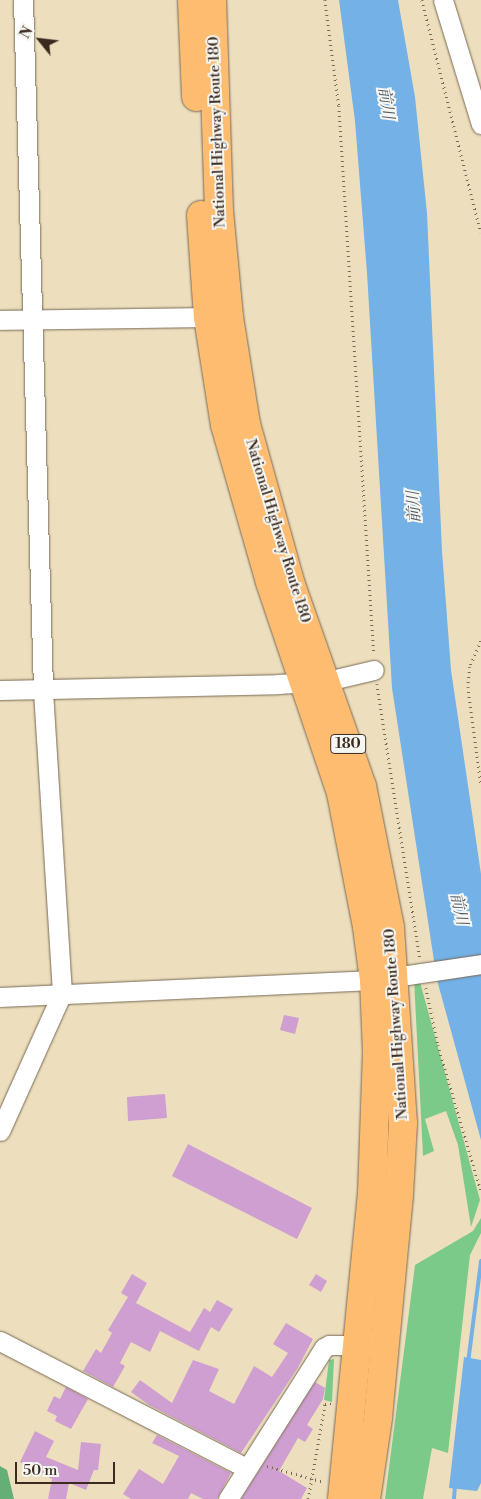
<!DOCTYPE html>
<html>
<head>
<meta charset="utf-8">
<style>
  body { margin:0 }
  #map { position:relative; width:481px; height:1499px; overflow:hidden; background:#eddfbd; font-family:"Libre Bodoni","Noto Serif JP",serif }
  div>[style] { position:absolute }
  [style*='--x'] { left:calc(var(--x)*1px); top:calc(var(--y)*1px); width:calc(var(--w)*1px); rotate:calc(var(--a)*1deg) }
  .green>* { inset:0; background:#7cca8a }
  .forest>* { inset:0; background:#65ae76 }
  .water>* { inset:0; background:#73b1e6 }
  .stream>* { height:4px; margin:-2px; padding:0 2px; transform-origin:2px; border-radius:2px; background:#73b1e6 }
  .building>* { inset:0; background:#ce9fd0 }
  .path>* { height:2.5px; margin-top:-1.25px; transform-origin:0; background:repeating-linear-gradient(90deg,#796956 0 1px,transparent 0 5px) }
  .roads { filter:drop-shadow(0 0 1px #796956) drop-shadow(0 0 1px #796956) }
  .minor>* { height:19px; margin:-9.5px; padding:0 9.5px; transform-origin:9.5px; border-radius:9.5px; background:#fff }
  .highway>* { height:28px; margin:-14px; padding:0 14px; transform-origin:14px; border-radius:14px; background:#fdbc70 }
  span { translate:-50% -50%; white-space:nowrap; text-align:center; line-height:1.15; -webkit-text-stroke:4px #f6f6f2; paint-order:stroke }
  .shield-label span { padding:1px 4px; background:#f6f6f2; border:1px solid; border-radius:4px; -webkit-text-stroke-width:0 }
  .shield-label { font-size:14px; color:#3b2a1e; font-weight:700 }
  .street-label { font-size:15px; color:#3b2a1e }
  .water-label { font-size:16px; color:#4f5964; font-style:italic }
  .north { position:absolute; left:15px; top:15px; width:50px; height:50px; -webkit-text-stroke:4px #f6f6f2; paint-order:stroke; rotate:299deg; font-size:14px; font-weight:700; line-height:20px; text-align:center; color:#3b2a1e }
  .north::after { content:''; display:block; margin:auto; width:18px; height:22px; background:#3b2a1e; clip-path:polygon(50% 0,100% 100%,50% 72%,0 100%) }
  .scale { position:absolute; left:15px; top:1462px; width:100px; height:22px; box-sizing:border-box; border:2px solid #3b2a1e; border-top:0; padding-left:6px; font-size:15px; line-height:18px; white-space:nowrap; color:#3b2a1e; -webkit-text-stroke:4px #f6f6f2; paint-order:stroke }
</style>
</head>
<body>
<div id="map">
  <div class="green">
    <i style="clip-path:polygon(414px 979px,420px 982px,480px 1200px,471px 1227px,458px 1145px,446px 1111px,425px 1119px,434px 1151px,423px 1156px)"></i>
    <i style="clip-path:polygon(481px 1218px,481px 1233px,470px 1255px,448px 1453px,432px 1448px,423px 1499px,385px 1499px,415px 1265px,473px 1231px)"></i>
    <i style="clip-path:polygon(334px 1359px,332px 1402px,324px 1400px,329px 1360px)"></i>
  </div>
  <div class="forest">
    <i style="clip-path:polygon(0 1466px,7px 1470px,14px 1499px,0 1499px)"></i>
  </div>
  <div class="water">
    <i style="clip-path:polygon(339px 0,398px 0,415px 97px,427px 213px,442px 551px,451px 670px,481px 874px,481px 1140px,437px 980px,392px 688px,367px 273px,355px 121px)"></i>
    <i style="clip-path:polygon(464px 1357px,481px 1360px,481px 1483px,477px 1491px,449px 1488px)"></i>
  </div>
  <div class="stream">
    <i style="--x:468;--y:1363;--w:103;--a:-82.7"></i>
    <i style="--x:454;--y:1499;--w:15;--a:-86"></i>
  </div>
  <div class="building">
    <i style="clip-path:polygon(284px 1015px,299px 1018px,295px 1034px,280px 1030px)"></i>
    <i style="clip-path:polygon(165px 1094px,167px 1118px,128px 1121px,127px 1097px)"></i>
    <i style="clip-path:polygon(188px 1144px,312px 1208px,297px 1239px,172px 1176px)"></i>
    <i style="clip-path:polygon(132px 1274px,147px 1283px,136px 1303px,190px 1332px,204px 1308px,210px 1312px,217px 1300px,233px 1309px,219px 1332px,211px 1327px,199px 1351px,160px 1331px,150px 1352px,131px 1342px,120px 1363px,125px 1366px,113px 1387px,83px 1371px,96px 1349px,101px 1353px,112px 1333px,108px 1330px,128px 1297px,121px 1293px)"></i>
    <i style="clip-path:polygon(316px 1274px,327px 1281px,321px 1292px,309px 1285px)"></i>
    <i style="clip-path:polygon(286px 1323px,313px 1339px,297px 1369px,241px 1453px,149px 1405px,131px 1392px,140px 1380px,172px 1403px,193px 1360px,219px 1369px,209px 1391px,234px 1404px,254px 1366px,272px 1377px,288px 1353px,273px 1344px)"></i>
    <i style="clip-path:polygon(315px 1382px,325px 1388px,323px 1399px,307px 1425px,313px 1429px,305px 1442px,298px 1438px,279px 1471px,307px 1488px,301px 1499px,241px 1499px)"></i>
    <i style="clip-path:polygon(66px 1387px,88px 1399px,71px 1429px,55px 1421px,57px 1416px,47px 1411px,54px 1396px,60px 1399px)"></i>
    <i style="clip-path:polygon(35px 1431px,54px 1441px,46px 1457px,78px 1470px,81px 1442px,101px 1444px,98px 1470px,94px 1470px,86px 1490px,69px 1483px,66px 1499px,48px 1499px,52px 1479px,20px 1462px)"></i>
    <i style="clip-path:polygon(157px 1435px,231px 1473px,217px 1499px,203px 1499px,191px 1493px,188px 1499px,131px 1499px,123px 1494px,139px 1469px,163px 1484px,179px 1456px,152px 1443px)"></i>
  </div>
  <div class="path">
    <i style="--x:325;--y:0;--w:107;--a:82.5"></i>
    <i style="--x:339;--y:106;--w:549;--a:86.35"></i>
    <i style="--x:422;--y:0;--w:240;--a:75.8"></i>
    <i style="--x:481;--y:641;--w:28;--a:113"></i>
    <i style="--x:470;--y:667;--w:20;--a:96"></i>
    <i style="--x:468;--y:687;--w:98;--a:82.4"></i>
    <i style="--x:377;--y:684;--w:277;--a:81.1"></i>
    <i style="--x:426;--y:988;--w:58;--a:78.1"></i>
    <i style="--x:438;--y:1045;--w:152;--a:73.6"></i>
    <i style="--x:267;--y:1466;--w:59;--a:15.7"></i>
    <i style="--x:308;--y:1499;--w:97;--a:-79.9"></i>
    <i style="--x:325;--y:1404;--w:7;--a:0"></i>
  </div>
  <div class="roads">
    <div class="minor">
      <i style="--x:443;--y:0;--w:130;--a:73"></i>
      <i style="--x:0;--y:320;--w:219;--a:-0.8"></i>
      <i style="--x:0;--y:690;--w:278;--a:-1.2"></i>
      <i style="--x:278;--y:684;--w:49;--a:-3.5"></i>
      <i style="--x:327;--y:681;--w:48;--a:-13.2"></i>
      <i style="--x:0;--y:997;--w:374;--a:-2.6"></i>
      <i style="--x:374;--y:980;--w:108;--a:-8.5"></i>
      <i style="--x:0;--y:1131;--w:151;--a:-65.8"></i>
      <i style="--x:62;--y:993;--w:305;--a:-93.6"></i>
      <i style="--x:43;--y:689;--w:689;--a:-91.66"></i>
      <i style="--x:0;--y:1341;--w:277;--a:27.3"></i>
      <i style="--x:228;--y:1499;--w:179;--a:-57.6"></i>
      <i style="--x:324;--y:1348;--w:6;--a:-31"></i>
      <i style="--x:329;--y:1345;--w:39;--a:0"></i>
    </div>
    <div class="highway">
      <i style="--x:192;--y:0;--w:97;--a:87.6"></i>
      <i style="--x:212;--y:0;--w:211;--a:88.1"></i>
      <i style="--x:219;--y:211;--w:106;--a:84.6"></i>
      <i style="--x:229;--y:317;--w:108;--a:81"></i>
      <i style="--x:246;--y:424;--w:164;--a:74.4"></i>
      <i style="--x:290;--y:582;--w:216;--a:70.6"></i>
      <i style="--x:362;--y:786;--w:145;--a:78.8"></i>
      <i style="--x:390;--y:928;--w:195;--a:86.2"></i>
      <i style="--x:403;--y:1123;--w:72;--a:93.2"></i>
      <i style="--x:399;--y:1195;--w:224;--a:95.4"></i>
      <i style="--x:378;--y:1418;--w:82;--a:98.4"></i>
      <i style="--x:201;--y:215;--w:102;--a:86.1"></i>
      <i style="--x:208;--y:317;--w:109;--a:81.1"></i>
      <i style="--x:225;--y:425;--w:163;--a:74"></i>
      <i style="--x:270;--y:582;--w:223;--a:71.4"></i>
      <i style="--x:341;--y:793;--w:136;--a:79"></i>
      <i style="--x:367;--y:927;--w:53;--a:82.5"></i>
      <i style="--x:374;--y:980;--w:71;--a:87.6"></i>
      <i style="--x:377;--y:1051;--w:142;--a:92"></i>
      <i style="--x:372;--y:1193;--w:307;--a:95.6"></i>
    </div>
  </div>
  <div class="shield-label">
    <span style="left:348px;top:744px">180</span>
  </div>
  <div class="street-label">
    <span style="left:217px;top:132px;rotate:-92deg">National Highway Route 180</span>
    <span style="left:278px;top:531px;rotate:73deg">National Highway Route 180</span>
    <span style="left:396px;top:1024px;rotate:-94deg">National Highway Route 180</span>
  </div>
  <div class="water-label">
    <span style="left:386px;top:103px;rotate:82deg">前川</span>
    <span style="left:414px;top:507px;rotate:-93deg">前川</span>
    <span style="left:459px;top:909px;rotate:78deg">前川</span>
  </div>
  <div class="north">N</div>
  <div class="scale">50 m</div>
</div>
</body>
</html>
